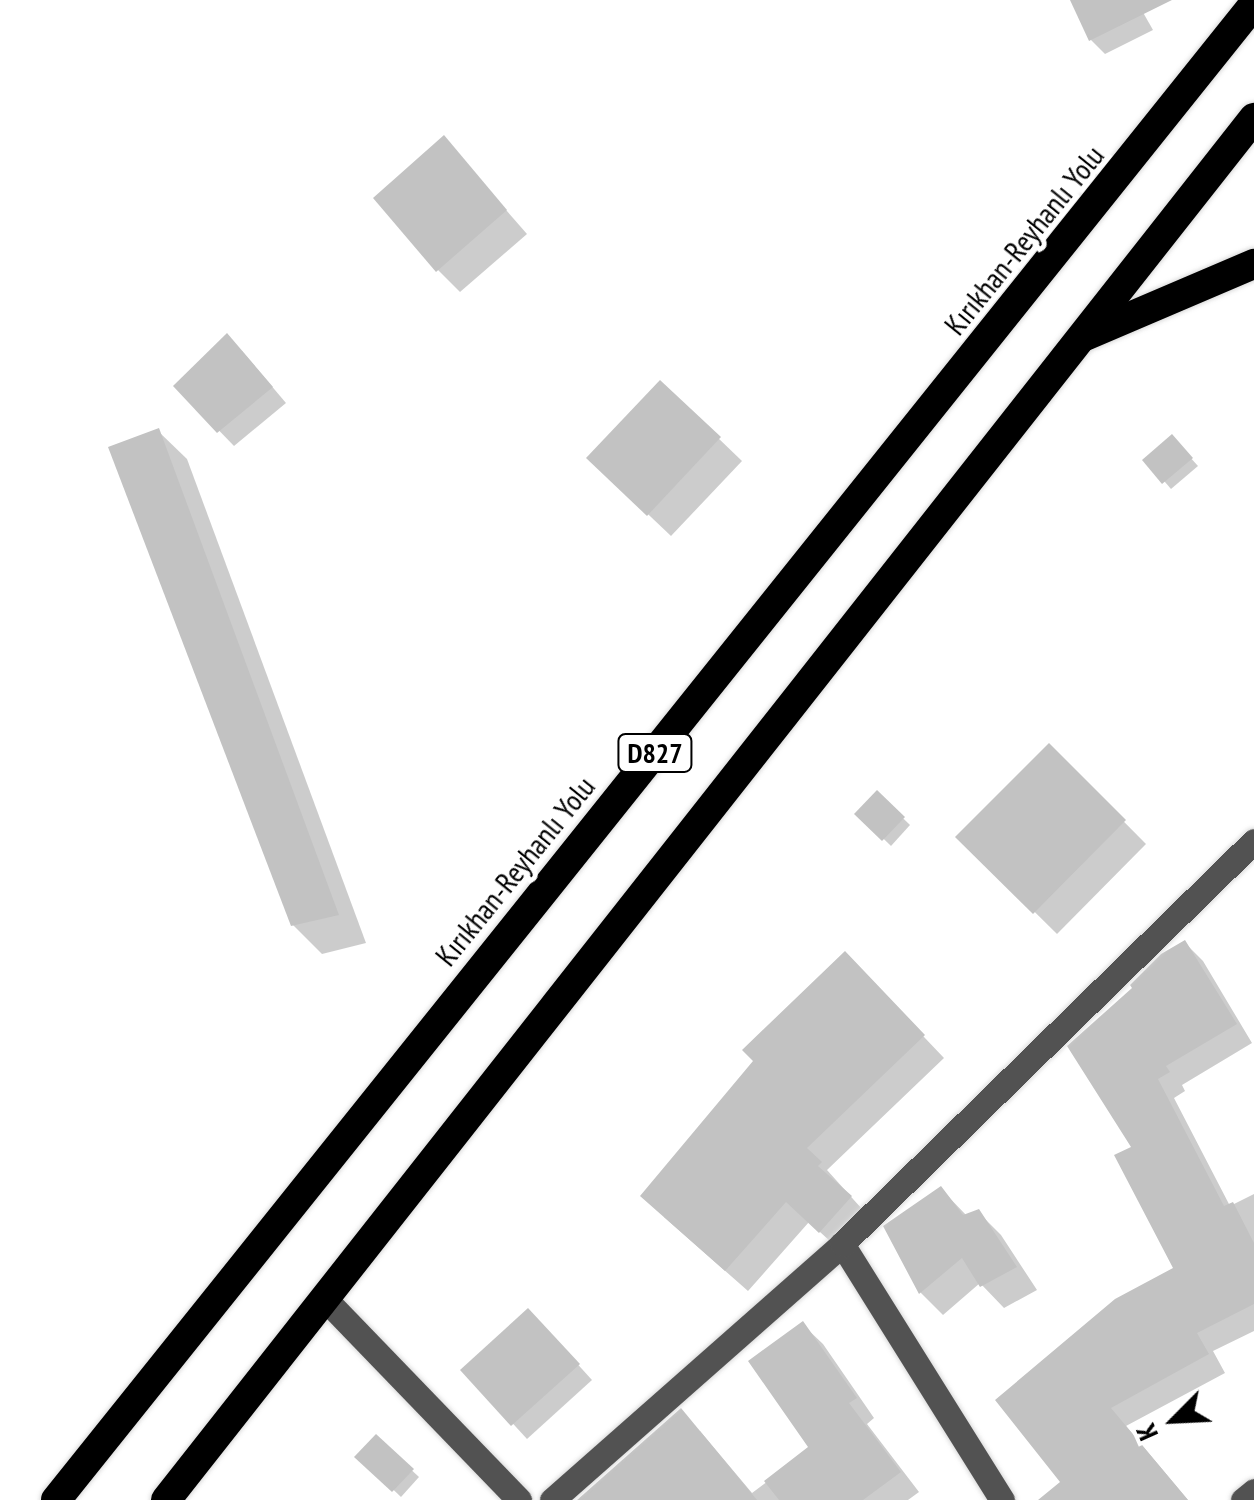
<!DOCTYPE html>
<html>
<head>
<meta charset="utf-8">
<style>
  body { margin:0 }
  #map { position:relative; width:1254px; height:1500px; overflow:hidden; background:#fff; font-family:"PT Sans Narrow",sans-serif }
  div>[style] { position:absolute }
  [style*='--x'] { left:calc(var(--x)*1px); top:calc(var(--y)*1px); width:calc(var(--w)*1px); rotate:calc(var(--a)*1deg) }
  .shadow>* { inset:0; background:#0003 }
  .building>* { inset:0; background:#c2c2c2 }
  .roads { filter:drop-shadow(0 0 2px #dbdbdb) drop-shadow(0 0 2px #dbdbdb) }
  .minor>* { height:25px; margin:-12.5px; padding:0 12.5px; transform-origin:12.5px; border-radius:12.5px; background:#525252 }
  .highway>* { height:30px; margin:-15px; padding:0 15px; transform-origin:15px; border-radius:15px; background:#000 }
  span { translate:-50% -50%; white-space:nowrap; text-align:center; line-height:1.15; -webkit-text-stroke:10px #fff; paint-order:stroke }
  .shield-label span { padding:2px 8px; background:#fff; border:2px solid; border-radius:8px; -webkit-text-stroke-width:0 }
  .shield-label { font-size:28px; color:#000; font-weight:700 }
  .street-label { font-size:30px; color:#000 }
  .north { position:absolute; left:1124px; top:1370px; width:100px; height:100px; -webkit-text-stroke:8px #fff; paint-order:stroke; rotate:246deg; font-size:28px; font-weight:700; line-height:40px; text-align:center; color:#000 }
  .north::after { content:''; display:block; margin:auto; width:35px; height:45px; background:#000; clip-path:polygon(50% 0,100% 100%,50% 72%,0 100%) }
</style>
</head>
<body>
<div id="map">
  <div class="shadow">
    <i style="clip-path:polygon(1073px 0,1136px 0,1153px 30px,1105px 54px,1091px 40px)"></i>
    <i style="clip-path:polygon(444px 139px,527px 234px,460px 292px,438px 270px)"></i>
    <i style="clip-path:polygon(242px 351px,286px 403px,234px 446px,176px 386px)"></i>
    <i style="clip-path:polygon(661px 383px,742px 461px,671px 536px,612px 480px)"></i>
    <i style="clip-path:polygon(158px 431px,187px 459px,366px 943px,322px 954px,293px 925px)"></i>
    <i style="clip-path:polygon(1179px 445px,1198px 466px,1171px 489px,1146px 460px)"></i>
    <i style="clip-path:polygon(1049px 746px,1146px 844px,1057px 934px,959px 837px)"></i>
    <i style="clip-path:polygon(877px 793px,910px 825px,891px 846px,858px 814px)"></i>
    <i style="clip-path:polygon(1185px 943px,1203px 961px,1252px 1043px,1182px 1085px,1185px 1091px,1174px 1098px,1230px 1206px,1254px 1194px,1254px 1331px,1213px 1351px,1225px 1373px,1126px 1426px,1188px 1500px,1042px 1500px,1063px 1482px,1176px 1269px,1134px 1148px)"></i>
    <i style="clip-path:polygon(866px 976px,944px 1058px,827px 1170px,871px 1219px,842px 1252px,809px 1222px,748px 1291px,664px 1217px)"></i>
    <i style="clip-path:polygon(941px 1189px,967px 1216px,978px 1212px,1001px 1235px,1037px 1290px,1004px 1308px,980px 1283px,943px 1315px,921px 1293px,887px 1227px)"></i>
    <i style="clip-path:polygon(803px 1325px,823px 1344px,874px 1418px,867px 1424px,919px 1492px,908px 1500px,579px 1500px,700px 1431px,752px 1493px,812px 1448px)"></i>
    <i style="clip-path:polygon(543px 1326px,592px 1380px,527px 1439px,464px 1370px)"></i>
    <i style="clip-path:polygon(376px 1437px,419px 1477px,401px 1497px,358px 1456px)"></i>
  </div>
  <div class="building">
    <i style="clip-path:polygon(1070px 0,1172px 0,1089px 41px)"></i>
    <i style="clip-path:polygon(444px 135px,507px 210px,436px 272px,373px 198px)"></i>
    <i style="clip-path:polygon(227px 333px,273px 387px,217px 433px,173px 386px)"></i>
    <i style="clip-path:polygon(660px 380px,721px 437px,647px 516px,586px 458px)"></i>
    <i style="clip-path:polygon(159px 428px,339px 915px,291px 926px,108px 447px)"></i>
    <i style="clip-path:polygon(1172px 434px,1193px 458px,1162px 484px,1142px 460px)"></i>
    <i style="clip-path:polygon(1049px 743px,1126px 820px,1033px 914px,955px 837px)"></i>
    <i style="clip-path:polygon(877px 790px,905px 817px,882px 841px,854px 814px)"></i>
    <i style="clip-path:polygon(1185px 940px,1237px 1024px,1166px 1066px,1170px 1072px,1158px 1079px,1224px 1206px,1233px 1202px,1254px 1243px,1254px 1304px,1197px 1333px,1209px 1354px,1111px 1408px,1188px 1500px,1038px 1500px,1060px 1482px,995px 1400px,1115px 1299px,1173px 1268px,1114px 1155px,1131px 1147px,1067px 1046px,1132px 988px,1130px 985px,1161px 954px)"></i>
    <i style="clip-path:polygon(845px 951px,925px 1035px,807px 1148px,822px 1162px,818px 1166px,852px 1196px,819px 1233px,786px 1202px,725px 1271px,640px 1196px,753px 1061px,742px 1050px)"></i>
    <i style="clip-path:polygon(941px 1186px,963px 1215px,979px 1209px,1017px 1267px,980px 1287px,962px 1258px,919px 1294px,883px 1226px)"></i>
    <i style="clip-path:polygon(528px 1308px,580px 1364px,511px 1426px,460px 1370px)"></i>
    <i style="clip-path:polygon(803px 1321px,857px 1398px,849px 1403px,901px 1472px,863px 1500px,779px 1500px,764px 1481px,808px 1447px,748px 1361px)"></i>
    <i style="clip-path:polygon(681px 1408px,757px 1500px,577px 1500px)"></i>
    <i style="clip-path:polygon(376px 1434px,414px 1469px,392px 1492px,354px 1457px)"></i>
  </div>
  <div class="roads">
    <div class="minor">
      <i style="--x:842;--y:1244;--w:302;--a:58"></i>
      <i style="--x:326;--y:1300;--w:278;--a:46"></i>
      <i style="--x:552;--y:1500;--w:387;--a:-41.4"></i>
      <i style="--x:842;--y:1244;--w:576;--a:-44.37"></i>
      <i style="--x:1243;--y:1500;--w:14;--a:-39"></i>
    </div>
    <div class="highway">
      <i style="--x:1085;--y:336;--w:184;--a:-23.1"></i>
      <i style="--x:56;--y:1500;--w:1917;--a:-51.31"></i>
      <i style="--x:166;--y:1500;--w:1759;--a:-51.79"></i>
    </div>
  </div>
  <div class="shield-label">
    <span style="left:655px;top:753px">D827</span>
  </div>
  <div class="street-label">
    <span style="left:1024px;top:240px;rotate:-51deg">Kırıkhan-Reyhanlı Yolu</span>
    <span style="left:515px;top:871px;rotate:-51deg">Kırıkhan-Reyhanlı Yolu</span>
  </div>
  <div class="north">K</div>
</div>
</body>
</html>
